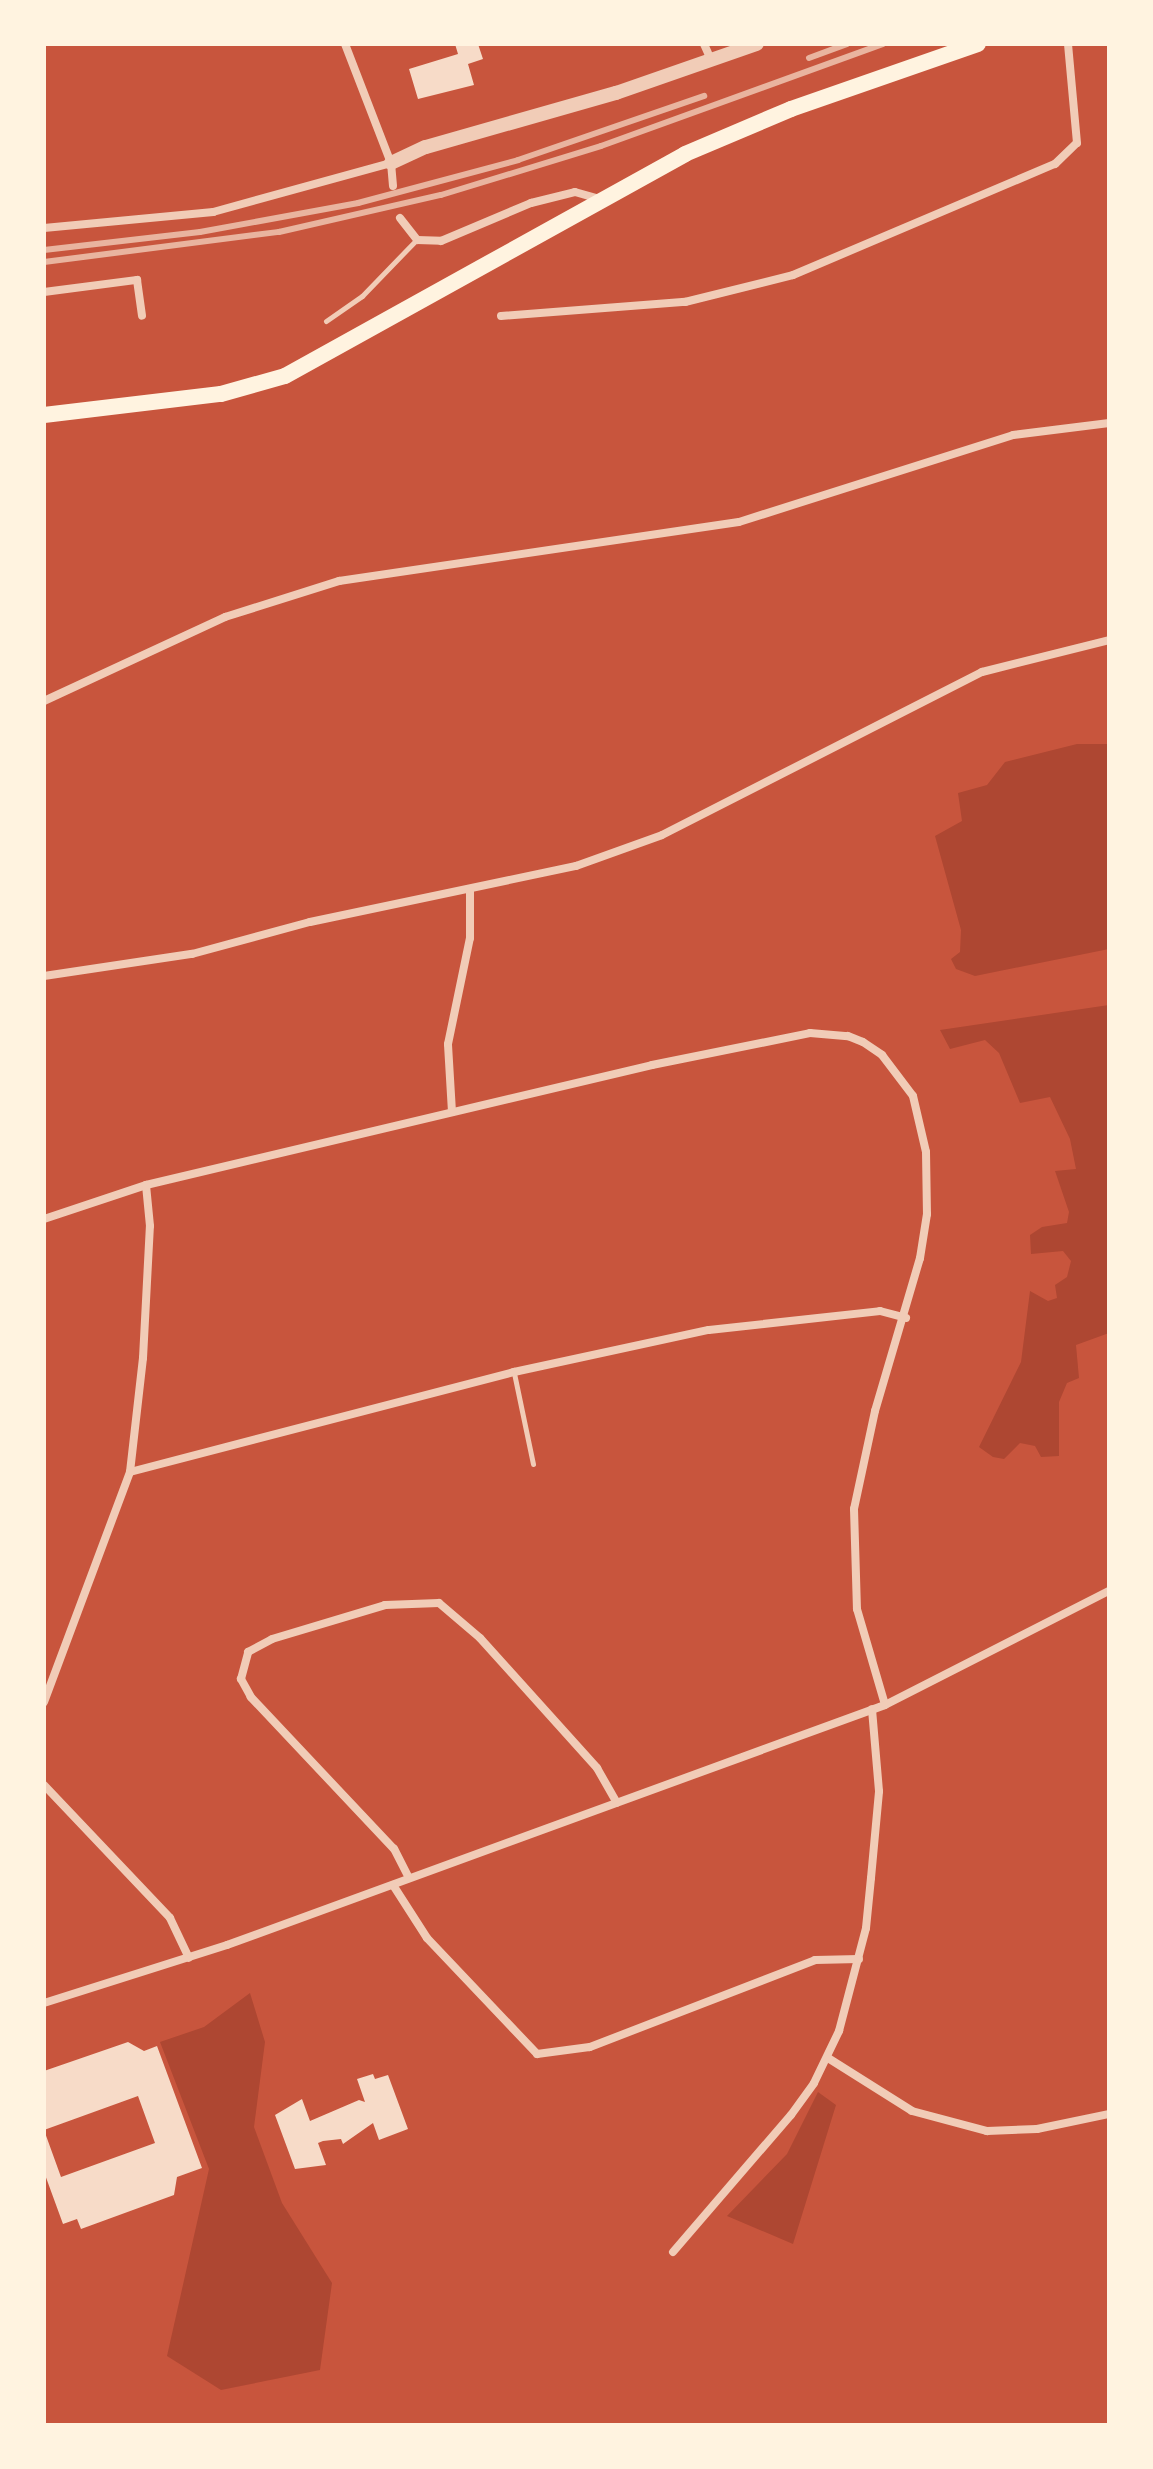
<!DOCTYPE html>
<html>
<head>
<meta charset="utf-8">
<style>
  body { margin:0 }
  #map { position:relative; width:1153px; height:2469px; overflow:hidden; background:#c8553d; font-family:"Asap Condensed",sans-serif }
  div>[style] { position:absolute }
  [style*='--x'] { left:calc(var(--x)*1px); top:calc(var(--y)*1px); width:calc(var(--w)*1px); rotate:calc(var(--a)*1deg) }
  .green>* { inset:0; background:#ae4732 }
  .building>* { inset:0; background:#f7dbc8 }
  .service>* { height:5px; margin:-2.5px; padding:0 2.5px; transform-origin:2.5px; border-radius:2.5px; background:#f1ccb7 }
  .minor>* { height:8px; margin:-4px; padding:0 4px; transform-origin:4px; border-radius:4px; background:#f1ccb7 }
  .tertiary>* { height:14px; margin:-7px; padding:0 7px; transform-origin:7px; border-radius:7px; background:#f1ccb7 }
  .primary>* { height:16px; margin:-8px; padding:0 8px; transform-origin:8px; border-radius:8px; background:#fff3e0 }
  .rail>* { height:6px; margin:-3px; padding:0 3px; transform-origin:3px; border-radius:3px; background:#e9b49f }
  span { translate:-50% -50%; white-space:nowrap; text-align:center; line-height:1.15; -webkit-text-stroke:8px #fff3e0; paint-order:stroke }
  .frame { position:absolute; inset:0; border:46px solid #fff3e0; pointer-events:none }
</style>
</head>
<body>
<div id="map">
  <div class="green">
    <i style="clip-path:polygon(1077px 744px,1109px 744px,1109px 949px,975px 976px,956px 969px,951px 959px,960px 952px,961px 930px,935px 836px,962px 821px,958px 793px,987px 785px,1005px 762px)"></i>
    <i style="clip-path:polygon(1109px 1005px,1109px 1333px,1076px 1345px,1079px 1378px,1067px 1383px,1059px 1402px,1059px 1456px,1041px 1457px,1035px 1446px,1020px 1443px,1004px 1459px,993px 1457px,979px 1447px,1021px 1362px,1030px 1291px,1048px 1301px,1057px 1298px,1055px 1285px,1067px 1277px,1071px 1261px,1063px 1251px,1031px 1254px,1030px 1235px,1042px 1227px,1067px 1223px,1069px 1212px,1055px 1171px,1076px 1169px,1070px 1139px,1050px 1097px,1020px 1103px,999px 1053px,985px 1040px,950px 1049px,940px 1030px)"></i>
    <i style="clip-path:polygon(250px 1993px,265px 2042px,254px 2127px,282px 2203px,332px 2283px,320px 2370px,221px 2390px,167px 2356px,209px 2169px,160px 2042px,204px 2027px)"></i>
    <i style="clip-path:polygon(818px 2092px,836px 2105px,793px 2244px,727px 2216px,787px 2154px)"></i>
  </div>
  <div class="building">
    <i style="clip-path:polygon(455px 44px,478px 44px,483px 59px,468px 64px,474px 85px,418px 99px,409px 69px,458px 54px)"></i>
    <i style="clip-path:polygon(128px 2042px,144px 2051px,157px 2046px,202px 2168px,177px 2177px,174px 2195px,81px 2229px,77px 2219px,63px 2224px,44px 2172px,44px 2130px,61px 2177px,155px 2143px,138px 2096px,44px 2130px,44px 2071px)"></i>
    <i style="clip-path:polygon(373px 2074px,375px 2079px,388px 2075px,408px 2129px,379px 2140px,373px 2123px,343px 2144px,341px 2139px,323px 2141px,318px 2143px,326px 2165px,295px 2169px,275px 2115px,302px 2099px,310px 2121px,359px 2100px,365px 2102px,357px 2079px)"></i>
  </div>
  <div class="service">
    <i style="--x:326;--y:321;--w:44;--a:-34.8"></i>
    <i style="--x:362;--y:296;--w:78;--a:-46"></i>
    <i style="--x:514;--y:1373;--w:93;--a:78.2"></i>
  </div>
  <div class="minor">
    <i style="--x:345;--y:44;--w:128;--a:68.9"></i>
    <i style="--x:391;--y:163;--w:23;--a:85"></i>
    <i style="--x:704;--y:44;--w:17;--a:66"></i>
    <i style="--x:400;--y:218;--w:28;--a:52"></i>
    <i style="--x:417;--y:240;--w:24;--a:2"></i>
    <i style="--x:441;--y:241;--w:98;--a:-22.9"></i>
    <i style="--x:531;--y:203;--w:45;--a:-14"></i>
    <i style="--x:575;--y:192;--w:25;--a:16"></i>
    <i style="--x:44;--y:228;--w:170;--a:-5.4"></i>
    <i style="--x:213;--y:212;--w:185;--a:-15.4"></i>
    <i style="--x:44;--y:292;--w:94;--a:-7.4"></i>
    <i style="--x:137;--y:280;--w:36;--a:82"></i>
    <i style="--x:501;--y:316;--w:185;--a:-4.4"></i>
    <i style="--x:685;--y:302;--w:111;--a:-14"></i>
    <i style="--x:793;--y:275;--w:285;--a:-23"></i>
    <i style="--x:1055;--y:164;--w:30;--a:-44"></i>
    <i style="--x:1077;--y:143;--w:99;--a:-95.2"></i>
    <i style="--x:44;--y:701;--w:200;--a:-24.9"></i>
    <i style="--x:225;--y:617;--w:120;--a:-17.5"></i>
    <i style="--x:339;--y:581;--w:404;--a:-8.4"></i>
    <i style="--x:739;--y:522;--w:287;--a:-17.6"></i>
    <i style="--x:1013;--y:435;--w:97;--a:-7.1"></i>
    <i style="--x:44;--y:976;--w:150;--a:-8.5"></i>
    <i style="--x:192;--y:954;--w:122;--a:-15.2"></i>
    <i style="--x:310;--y:922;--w:272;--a:-11.9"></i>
    <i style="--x:576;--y:866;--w:91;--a:-19.8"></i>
    <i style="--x:662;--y:835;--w:359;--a:-27"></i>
    <i style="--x:982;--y:672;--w:131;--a:-14.1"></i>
    <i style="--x:452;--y:1112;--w:68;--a:-93.4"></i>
    <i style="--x:448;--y:1044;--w:108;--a:-78.3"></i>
    <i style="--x:470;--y:938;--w:48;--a:-90"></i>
    <i style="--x:44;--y:1219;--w:108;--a:-18.4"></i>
    <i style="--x:146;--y:1185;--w:520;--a:-13.34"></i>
    <i style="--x:652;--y:1065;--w:161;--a:-11.4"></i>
    <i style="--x:810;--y:1033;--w:38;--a:5"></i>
    <i style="--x:848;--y:1036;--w:16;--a:22"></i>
    <i style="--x:863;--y:1042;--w:23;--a:34"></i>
    <i style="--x:882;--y:1055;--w:51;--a:52.9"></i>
    <i style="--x:913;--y:1096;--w:57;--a:76.9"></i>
    <i style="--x:926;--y:1152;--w:62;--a:89.1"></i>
    <i style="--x:927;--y:1214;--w:45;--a:99"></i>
    <i style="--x:920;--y:1258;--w:159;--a:106.4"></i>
    <i style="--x:875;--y:1411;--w:100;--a:102.1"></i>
    <i style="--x:854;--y:1509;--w:100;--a:88.3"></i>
    <i style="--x:857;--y:1609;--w:100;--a:73.7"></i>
    <i style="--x:130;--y:1472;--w:397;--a:-14.6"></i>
    <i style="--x:514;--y:1372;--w:199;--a:-12.2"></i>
    <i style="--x:709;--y:1330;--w:172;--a:-6.3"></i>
    <i style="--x:880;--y:1311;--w:27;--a:15"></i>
    <i style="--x:44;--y:1702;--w:246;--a:-69.5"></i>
    <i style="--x:130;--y:1472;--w:115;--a:-83.5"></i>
    <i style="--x:143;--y:1358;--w:132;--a:-87"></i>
    <i style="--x:150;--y:1226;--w:41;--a:-95.6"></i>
    <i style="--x:44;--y:1785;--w:183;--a:46.5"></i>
    <i style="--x:170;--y:1918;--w:44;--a:64.6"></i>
    <i style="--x:409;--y:1878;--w:33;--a:-117"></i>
    <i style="--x:394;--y:1849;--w:209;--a:-133.3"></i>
    <i style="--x:251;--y:1697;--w:21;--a:-119"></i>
    <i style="--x:241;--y:1679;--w:28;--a:-75"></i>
    <i style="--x:248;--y:1652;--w:27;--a:-28"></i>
    <i style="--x:272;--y:1639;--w:118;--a:-16.7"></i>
    <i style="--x:385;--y:1605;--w:54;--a:-2.1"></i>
    <i style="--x:439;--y:1603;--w:54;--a:40.5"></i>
    <i style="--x:480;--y:1638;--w:175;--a:48"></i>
    <i style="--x:597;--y:1768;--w:40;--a:60.3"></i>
    <i style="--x:393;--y:1885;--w:63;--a:57.3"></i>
    <i style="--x:427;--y:1938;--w:160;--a:46.5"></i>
    <i style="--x:537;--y:2054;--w:53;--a:-7.5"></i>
    <i style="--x:590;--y:2047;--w:241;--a:-21.1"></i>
    <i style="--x:815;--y:1960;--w:44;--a:-1.3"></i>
    <i style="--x:44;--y:2003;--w:192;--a:-17.6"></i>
    <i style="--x:227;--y:1945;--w:700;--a:-20.04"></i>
    <i style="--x:885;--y:1705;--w:251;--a:-27"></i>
    <i style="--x:828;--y:2058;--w:99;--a:32.2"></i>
    <i style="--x:912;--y:2111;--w:78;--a:14.9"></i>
    <i style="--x:987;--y:2131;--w:50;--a:-2.3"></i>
    <i style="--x:1037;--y:2129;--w:74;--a:-11.8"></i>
    <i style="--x:673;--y:2252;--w:181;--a:-49.3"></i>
    <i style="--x:791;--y:2115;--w:39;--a:-54"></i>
    <i style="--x:814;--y:2083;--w:58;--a:-64.3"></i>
    <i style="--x:839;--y:2031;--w:106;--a:-75.3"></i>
    <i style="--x:866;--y:1928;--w:50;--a:-84.3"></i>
    <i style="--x:871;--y:1878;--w:87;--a:-84.7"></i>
    <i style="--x:879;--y:1791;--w:82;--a:-94.9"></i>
  </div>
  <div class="tertiary">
    <i style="--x:391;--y:163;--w:38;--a:-25"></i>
    <i style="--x:426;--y:147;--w:198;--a:-15.9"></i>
    <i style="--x:616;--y:93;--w:149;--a:-19.2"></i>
  </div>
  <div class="primary">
    <i style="--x:44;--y:415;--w:178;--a:-6.8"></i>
    <i style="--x:221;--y:394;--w:66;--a:-15.7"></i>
    <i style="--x:285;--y:376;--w:457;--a:-29"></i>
    <i style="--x:685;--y:154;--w:115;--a:-23"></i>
    <i style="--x:791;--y:109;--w:198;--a:-19.2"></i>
  </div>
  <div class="rail">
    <i style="--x:809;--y:58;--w:40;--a:-20.2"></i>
    <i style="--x:44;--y:250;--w:157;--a:-6.6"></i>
    <i style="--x:200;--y:232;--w:161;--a:-10.4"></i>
    <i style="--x:358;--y:203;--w:166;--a:-15"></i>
    <i style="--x:518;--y:160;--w:197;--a:-19"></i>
    <i style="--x:44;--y:262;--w:237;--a:-7.3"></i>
    <i style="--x:279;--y:232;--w:166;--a:-12.9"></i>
    <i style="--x:441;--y:195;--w:167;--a:-17"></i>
    <i style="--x:601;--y:146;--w:300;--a:-19.9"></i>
  </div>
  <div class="frame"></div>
</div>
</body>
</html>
